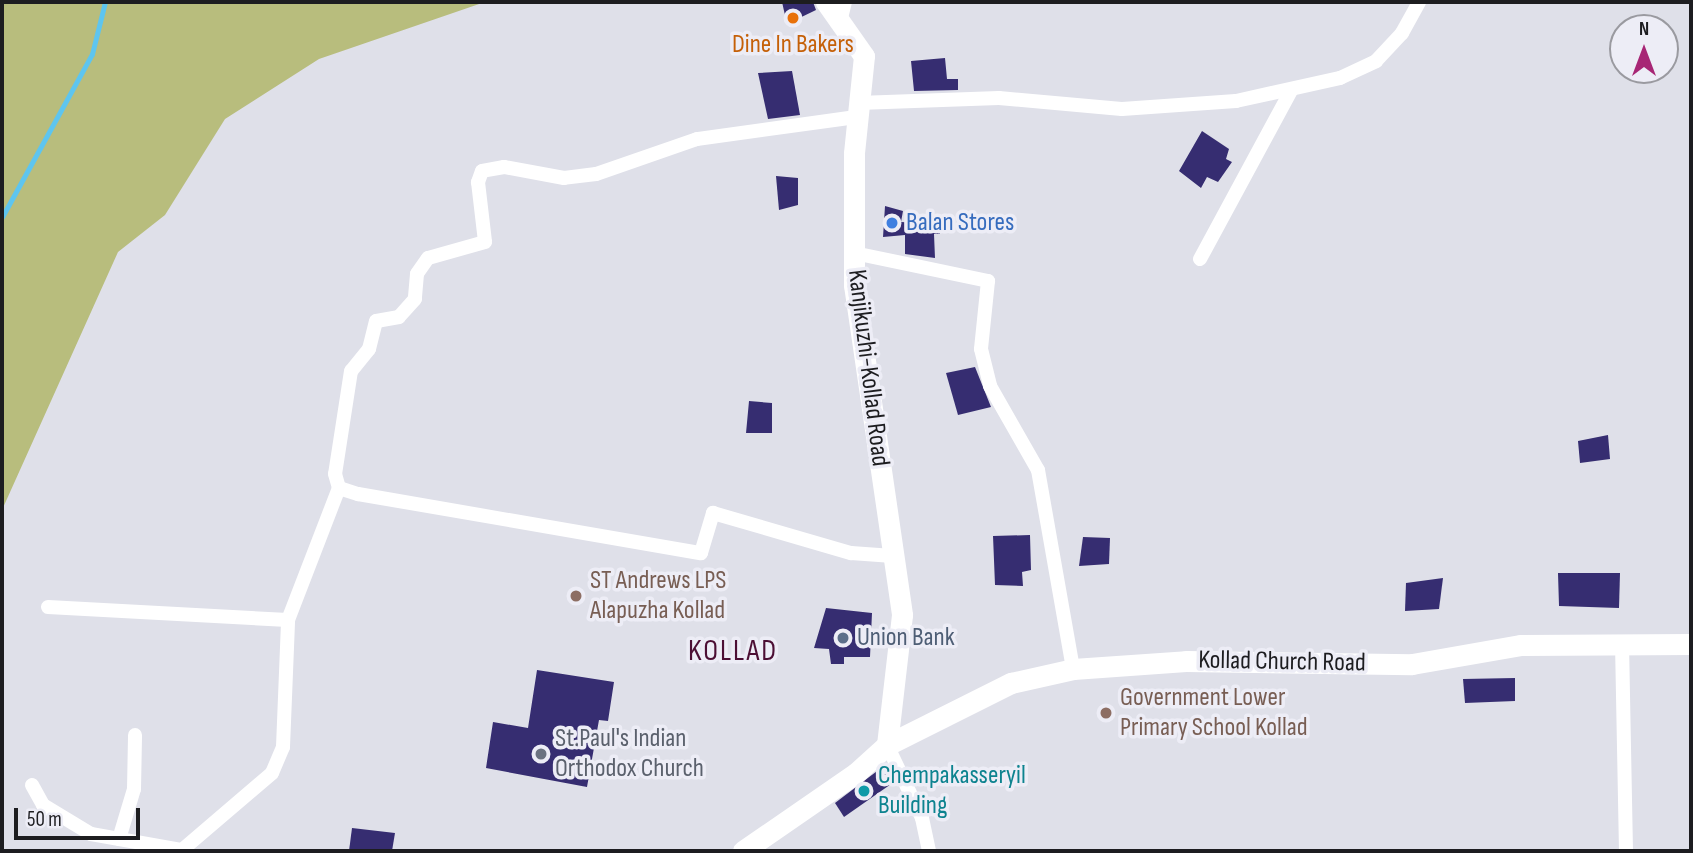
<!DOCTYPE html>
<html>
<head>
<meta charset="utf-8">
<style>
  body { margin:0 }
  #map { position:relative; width:1693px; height:853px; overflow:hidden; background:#dfe0e9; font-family:"Sofia Sans Condensed",sans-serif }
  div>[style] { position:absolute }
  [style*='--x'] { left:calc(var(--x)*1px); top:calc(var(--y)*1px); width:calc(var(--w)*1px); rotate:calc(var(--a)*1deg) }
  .green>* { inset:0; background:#b8bd7d }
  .stream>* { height:5px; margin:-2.5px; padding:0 2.5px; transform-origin:2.5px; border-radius:2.5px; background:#5ec5ef }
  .building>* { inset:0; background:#362d71 }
  .minor>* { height:14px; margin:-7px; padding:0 7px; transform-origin:7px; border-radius:7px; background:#fff }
  .secondary>* { height:21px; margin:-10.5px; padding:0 10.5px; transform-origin:10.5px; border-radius:10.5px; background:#fff }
  .dots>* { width:19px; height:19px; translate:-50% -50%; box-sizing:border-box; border:4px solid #ededf6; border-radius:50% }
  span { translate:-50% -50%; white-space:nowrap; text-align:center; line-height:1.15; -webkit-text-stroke:7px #ededf6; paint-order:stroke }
  .food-label { font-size:26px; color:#c56008 }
  .shop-label { font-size:26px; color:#366cbe }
  .left { translate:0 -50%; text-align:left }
  .street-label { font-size:26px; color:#1d1d20 }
  .education-label { font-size:26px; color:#785e54 }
  .service-label { font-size:26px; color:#4e5e75 }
  .worship-label { font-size:26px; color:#5b616d }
  .culture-label { font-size:26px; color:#0d838f }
  .quarter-label { font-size:30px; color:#4c0f34; letter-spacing:2px }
  .frame { position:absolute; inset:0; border:4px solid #1d1d20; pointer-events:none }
  .north { position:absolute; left:1609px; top:14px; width:70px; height:70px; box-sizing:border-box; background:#ededf6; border:2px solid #9a9aa0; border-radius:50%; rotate:0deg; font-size:19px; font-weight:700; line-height:28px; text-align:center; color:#1d1d20 }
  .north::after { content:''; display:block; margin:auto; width:24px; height:32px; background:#a72675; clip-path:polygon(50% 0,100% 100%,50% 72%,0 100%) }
  .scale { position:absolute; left:14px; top:808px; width:126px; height:32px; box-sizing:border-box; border:4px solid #1d1d20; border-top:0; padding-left:9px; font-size:21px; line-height:24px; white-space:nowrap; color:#1d1d20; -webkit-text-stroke:5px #ededf6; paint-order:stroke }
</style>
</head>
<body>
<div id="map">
  <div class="green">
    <i style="clip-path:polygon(2px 2px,485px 2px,319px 59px,225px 119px,165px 215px,118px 252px,2px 510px)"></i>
  </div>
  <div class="stream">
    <i style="--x:2;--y:217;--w:186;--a:-61.1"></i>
    <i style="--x:92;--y:54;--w:54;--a:-76"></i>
  </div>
  <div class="building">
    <i style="clip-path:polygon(782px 2px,813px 2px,816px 10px,787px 24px)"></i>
    <i style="clip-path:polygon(945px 58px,947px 79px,958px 79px,958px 90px,914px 91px,911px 61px)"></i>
    <i style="clip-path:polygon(792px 71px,800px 115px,768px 119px,758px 73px)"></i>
    <i style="clip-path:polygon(1202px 131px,1229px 149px,1226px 159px,1232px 162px,1218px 182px,1207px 177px,1201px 188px,1179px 171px)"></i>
    <i style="clip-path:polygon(776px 176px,798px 178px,798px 205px,779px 210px)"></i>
    <i style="clip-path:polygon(885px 206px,903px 211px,901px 222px,940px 224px,940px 234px,934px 234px,935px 258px,905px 254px,905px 235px,883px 237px)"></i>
    <i style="clip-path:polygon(975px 367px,991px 407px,958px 415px,946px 373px)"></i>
    <i style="clip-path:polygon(749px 401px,772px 403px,772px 433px,746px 433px)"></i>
    <i style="clip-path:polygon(1608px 435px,1610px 459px,1580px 463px,1578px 441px)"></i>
    <i style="clip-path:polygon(1030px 535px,1031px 570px,1022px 572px,1023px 586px,995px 585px,993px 536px)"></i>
    <i style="clip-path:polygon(1083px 537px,1110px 538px,1109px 564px,1079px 566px)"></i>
    <i style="clip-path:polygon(1558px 573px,1620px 573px,1619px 608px,1559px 606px)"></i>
    <i style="clip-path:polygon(1443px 578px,1439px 609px,1405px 611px,1406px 583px)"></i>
    <i style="clip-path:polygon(826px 608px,872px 613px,870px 657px,844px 657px,844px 664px,831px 664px,829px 649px,814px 648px)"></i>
    <i style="clip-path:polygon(537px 670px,614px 682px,608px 721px,599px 720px,587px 787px,486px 768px,493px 722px,528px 728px)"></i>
    <i style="clip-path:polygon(1515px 678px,1515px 701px,1465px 703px,1463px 679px)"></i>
    <i style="clip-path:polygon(885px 765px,894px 782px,844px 817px,835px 803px)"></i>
    <i style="clip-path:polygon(352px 828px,395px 833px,392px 851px,349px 851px)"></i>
  </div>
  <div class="minor">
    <i style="--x:840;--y:22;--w:21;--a:-76"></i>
    <i style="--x:858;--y:103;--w:141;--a:-2"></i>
    <i style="--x:999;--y:98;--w:123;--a:5.1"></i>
    <i style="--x:1122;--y:109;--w:114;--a:-4"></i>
    <i style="--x:1236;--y:101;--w:107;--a:-12.5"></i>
    <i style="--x:1340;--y:78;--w:40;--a:-25"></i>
    <i style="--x:1376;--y:61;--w:38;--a:-47"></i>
    <i style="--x:1402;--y:33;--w:35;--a:-61"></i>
    <i style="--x:856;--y:117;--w:161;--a:172.1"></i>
    <i style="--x:697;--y:139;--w:107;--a:160.9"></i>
    <i style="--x:596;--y:174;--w:32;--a:173"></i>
    <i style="--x:564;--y:178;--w:61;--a:-169.6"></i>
    <i style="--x:504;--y:167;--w:22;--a:170"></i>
    <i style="--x:482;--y:171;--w:12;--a:110"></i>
    <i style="--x:478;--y:182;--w:60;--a:83.3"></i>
    <i style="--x:485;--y:242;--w:59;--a:164.3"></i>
    <i style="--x:428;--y:258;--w:19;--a:125"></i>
    <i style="--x:417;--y:274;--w:25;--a:95"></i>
    <i style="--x:415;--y:299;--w:24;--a:132"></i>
    <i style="--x:399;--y:317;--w:23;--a:170"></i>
    <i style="--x:376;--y:321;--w:29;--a:104"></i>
    <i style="--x:369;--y:349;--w:28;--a:129"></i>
    <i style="--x:351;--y:371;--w:104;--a:98.8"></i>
    <i style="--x:335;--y:474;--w:15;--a:74"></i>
    <i style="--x:339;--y:488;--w:20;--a:18"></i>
    <i style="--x:358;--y:494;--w:348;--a:9.8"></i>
    <i style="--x:701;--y:553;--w:42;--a:-73.3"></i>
    <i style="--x:713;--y:513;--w:144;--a:16.2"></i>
    <i style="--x:851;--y:553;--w:42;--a:4.1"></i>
    <i style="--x:854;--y:253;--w:137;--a:11.8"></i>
    <i style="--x:988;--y:281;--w:68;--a:95.9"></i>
    <i style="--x:981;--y:349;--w:38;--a:76"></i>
    <i style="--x:990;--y:386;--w:97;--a:60.3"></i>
    <i style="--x:1038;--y:470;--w:202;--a:80"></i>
    <i style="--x:1200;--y:259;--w:193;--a:-61.6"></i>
    <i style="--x:48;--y:607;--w:240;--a:3.1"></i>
    <i style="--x:1622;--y:643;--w:208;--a:88.9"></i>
    <i style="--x:887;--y:745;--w:81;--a:64.4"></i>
    <i style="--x:922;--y:818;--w:34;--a:78"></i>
    <i style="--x:32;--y:785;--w:23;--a:61"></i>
    <i style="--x:43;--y:805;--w:56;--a:31.1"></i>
    <i style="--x:91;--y:834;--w:97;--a:10.1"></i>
    <i style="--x:119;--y:839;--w:52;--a:-73.3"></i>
    <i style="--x:134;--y:789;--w:54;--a:-88.9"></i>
    <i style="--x:182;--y:850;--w:118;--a:-40.5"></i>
    <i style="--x:272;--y:773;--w:28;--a:-67"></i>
    <i style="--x:283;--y:747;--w:127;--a:-87.7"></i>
    <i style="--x:288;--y:620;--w:142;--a:-68.9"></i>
  </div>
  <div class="secondary">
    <i style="--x:826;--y:2;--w:66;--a:54.9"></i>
    <i style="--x:864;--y:56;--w:98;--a:95.9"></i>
    <i style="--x:854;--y:153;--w:132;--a:90"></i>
    <i style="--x:854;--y:285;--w:333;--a:81.7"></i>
    <i style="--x:902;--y:615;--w:131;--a:96.6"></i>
    <i style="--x:743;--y:851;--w:137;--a:-34.6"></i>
    <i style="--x:856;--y:773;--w:42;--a:-42.1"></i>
    <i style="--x:887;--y:745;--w:139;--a:-26.6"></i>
    <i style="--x:1011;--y:683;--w:64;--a:-12.7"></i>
    <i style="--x:1073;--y:669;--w:113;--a:-4"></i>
    <i style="--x:1186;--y:661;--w:226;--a:0.8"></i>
    <i style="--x:1412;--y:664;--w:111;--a:-9.9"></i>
    <i style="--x:1521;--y:645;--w:170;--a:-0.3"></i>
  </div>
  <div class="dots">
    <i style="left:793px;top:18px;background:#e8710a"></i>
    <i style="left:892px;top:223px;background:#3f7fe0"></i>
    <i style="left:576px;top:596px;background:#8d6e63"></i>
    <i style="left:843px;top:638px;background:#5c6f8a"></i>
    <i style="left:1106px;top:713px;background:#8d6e63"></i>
    <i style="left:541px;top:754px;background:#6b7280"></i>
    <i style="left:864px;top:791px;background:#0f9aa8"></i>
  </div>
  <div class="food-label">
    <span style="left:793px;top:45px">Dine In Bakers</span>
  </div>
  <div class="shop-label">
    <span class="left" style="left:906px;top:223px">Balan Stores</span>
  </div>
  <div class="street-label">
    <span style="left:868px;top:368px;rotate:83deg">Kanjikuzhi-Kollad Road</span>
    <span style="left:1282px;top:662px;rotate:1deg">Kollad Church Road</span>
  </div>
  <div class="education-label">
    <span class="left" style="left:590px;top:596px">ST Andrews LPS<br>Alapuzha Kollad</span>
    <span class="left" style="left:1120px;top:713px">Government Lower<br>Primary School Kollad</span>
  </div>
  <div class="service-label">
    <span class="left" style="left:857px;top:638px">Union Bank</span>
  </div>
  <div class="worship-label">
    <span class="left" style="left:555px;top:754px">St.Paul's Indian<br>Orthodox Church</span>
  </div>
  <div class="culture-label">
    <span class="left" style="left:878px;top:791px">Chempakasseryil<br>Building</span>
  </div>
  <div class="quarter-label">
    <span style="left:733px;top:651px">KOLLAD</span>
  </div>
  <div class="frame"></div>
  <div class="north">N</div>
  <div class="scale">50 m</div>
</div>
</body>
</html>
